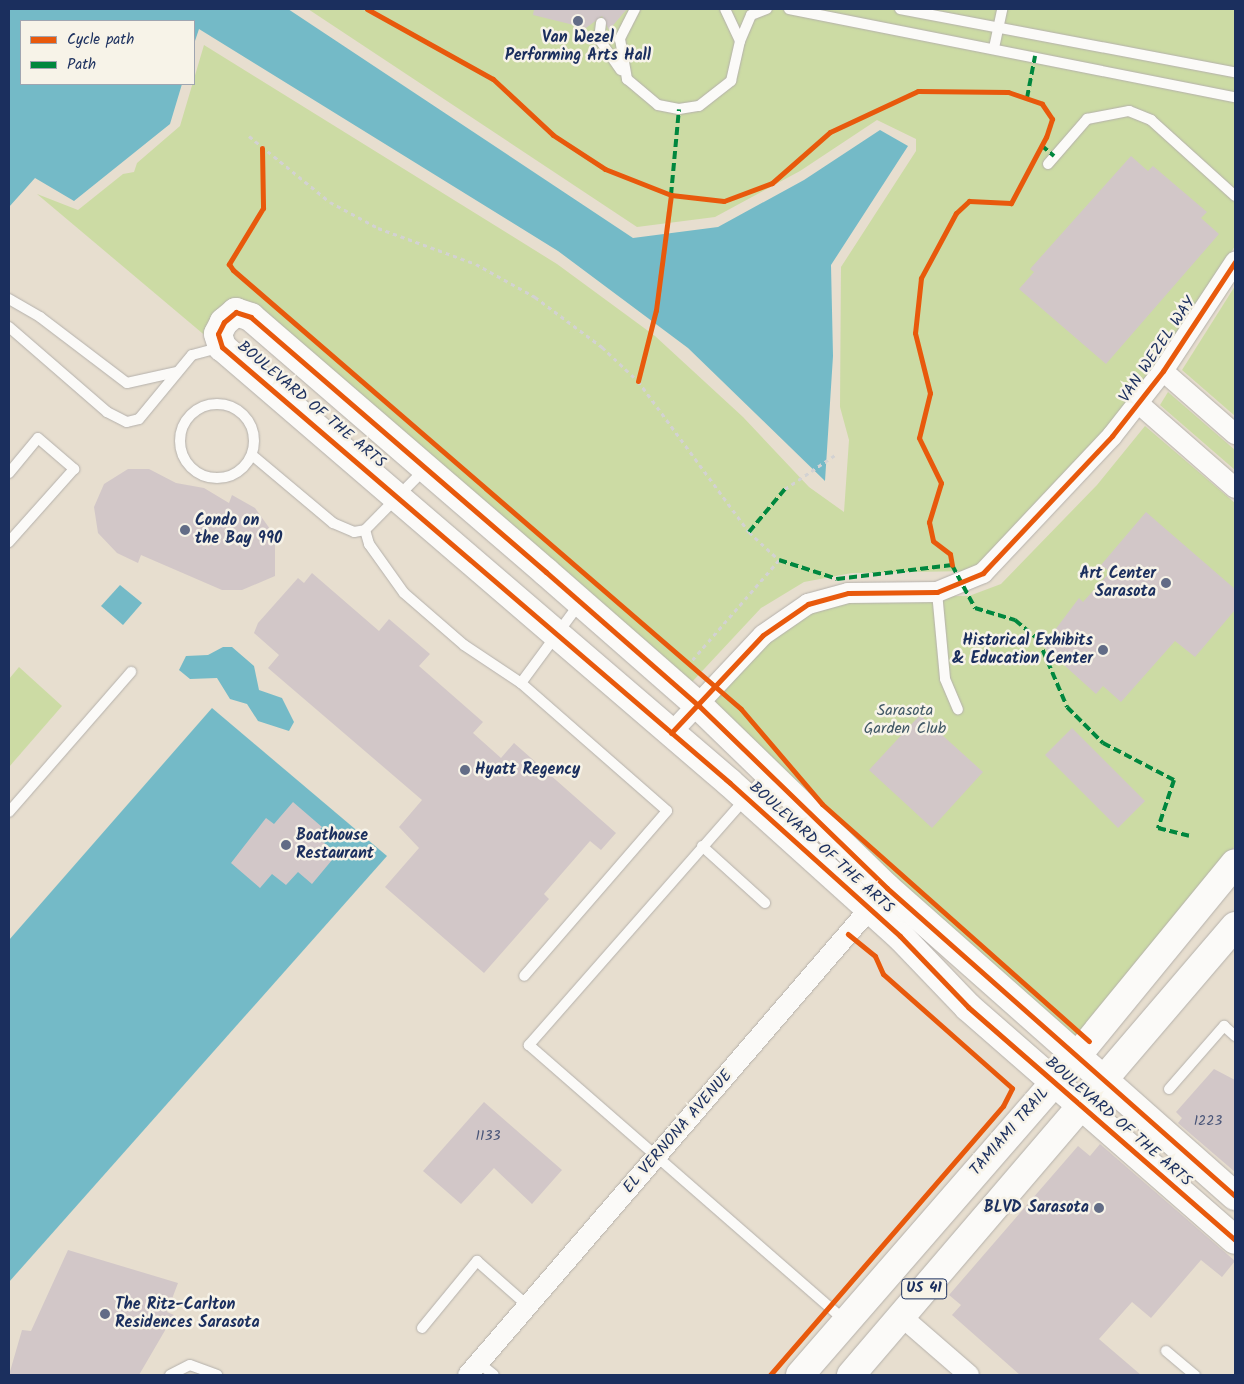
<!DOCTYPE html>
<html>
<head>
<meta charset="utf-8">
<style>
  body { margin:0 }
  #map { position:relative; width:1244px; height:1384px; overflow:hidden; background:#e7decf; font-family:Kalam,sans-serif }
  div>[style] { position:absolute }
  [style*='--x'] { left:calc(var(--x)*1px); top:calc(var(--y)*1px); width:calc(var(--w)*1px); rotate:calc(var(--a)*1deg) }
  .green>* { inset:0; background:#ccdba4 }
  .water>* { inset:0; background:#74bac7 }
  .building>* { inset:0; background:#d2c7c8 }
  .path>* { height:3px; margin-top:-1.5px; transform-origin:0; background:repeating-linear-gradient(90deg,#d3d2d2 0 4px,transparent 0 8px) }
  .roads { filter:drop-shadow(0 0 1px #b4b0ab) drop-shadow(0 0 1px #b4b0ab) }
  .lane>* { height:10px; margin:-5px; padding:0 5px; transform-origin:5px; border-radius:5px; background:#fbfaf8 }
  .lane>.ring { margin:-5px; padding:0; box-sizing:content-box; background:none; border:10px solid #fbfaf8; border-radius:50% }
  .street>* { height:20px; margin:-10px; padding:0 10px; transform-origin:10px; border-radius:10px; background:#fbfaf8 }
  .secondary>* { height:28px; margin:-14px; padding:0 14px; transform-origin:14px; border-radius:14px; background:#fbfaf8 }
  .primary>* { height:28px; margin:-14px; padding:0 14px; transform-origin:14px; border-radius:14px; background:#fbfaf8 }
  .quiet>* { height:4px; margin-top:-2px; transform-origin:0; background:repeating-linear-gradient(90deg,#00873e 0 8px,transparent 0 12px) }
  .cycleway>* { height:5px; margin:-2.5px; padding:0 2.5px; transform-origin:2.5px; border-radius:2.5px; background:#e8590c }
  .dots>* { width:14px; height:14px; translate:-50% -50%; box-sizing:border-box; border:2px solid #f7f3e8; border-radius:50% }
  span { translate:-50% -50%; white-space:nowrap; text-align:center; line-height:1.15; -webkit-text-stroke:5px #f7f3e8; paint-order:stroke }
  .number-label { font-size:14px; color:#495578 }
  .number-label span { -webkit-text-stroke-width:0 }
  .shield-label span { padding:1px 4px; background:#f7f3e8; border:1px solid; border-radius:4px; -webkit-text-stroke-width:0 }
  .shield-label { font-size:15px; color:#1b2f5e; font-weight:700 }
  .poi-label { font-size:16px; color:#1b2f5e; font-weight:700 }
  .left { translate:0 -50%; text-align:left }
  .right { translate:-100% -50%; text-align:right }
  .street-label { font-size:16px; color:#1b2f5e }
  .park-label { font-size:16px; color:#425966 }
  .frame { position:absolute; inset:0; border:10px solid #1b2f5e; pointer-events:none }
  .legend { position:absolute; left:20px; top:20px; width:175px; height:65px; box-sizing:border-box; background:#f7f3e8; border:1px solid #9fa5b1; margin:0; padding:6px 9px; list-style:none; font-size:15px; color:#1b2f5e }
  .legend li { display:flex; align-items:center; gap:10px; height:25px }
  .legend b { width:25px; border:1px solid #9fa5b1 }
</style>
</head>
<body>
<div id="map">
  <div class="green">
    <i style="clip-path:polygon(308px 9px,1235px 9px,1235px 246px,1157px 367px,1081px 469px,970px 571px,852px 573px,804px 582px,761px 608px,691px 683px,270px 317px,208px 338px,37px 194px,78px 210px,123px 174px,134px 172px,137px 163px,180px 126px,204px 45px,557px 264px,655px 336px,743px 417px,809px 487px,844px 512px,849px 440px,840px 407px,841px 267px,916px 151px,916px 139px,877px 120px,800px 171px,715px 217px,637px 227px)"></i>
    <i style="clip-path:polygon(1235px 286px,1235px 416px,1182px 370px)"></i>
    <i style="clip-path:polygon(1168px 392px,1235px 450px,1235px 470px,1160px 405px)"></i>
    <i style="clip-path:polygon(1145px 426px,1235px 503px,1235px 846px,1077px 1038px,896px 878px,708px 698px,775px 626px,852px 597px,969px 596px,1001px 584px,1097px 485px)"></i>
    <i style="clip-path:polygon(19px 667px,62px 706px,9px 767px,9px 679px)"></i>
  </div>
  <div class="water">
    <i style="clip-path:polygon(9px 9px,288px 9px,633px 238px,718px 227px,804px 180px,880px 130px,908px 146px,831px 265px,833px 356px,825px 481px,688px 348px,558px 251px,199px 29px,194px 44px,194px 21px,21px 21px,21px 84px,182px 84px,170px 124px,74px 201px,35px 178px,9px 207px)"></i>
    <i style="clip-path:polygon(120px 585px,142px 603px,123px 625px,101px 606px)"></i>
    <i style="clip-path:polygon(223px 647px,232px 647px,254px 666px,259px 690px,282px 698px,294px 722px,289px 731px,258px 721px,247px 704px,230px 699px,217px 678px,190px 679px,179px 670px,186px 656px,208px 655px)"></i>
    <i style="clip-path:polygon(212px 708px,387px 856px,9px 1282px,9px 940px)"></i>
  </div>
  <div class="building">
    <i style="clip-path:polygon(534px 9px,627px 9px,609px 30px,602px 16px,586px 28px,533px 15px)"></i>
    <i style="clip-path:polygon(1131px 156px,1148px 171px,1153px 166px,1207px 212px,1201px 218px,1219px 234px,1106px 364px,1019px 289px,1034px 272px,1030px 269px)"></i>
    <i style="clip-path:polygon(128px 469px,149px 469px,176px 483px,204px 488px,229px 503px,232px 495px,255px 508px,275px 536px,275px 576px,242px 590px,222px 590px,141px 555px,138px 563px,117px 553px,98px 533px,94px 507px,104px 484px)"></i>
    <i style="clip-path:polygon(1146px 512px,1235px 589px,1235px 610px,1195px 657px,1175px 641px,1121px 702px,1103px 686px,1096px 694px,1043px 646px,1079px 598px,1083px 602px,1110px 572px,1101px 565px)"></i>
    <i style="clip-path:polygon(312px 573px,379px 631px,389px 619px,430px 654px,419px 666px,483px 722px,473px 733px,501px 758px,514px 743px,616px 833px,601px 850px,590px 841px,544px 894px,549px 899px,484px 973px,385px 887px,419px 848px,399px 827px,422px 800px,268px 668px,279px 655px,254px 633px,258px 623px,298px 578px,304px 583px)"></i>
    <i style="clip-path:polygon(920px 715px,983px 772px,932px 828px,869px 770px)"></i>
    <i style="clip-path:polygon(1072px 728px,1145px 801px,1118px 828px,1045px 755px)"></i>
    <i style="clip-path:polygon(293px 802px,322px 827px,315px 835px,337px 854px,312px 884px,298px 872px,286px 885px,272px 874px,260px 888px,231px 863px,266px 818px,274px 824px)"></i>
    <i style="clip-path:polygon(1214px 1069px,1235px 1080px,1235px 1172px,1178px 1123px,1182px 1118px,1176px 1112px)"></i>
    <i style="clip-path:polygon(484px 1102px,562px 1170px,532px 1204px,494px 1168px,461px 1204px,423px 1171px)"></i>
    <i style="clip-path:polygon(1100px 1144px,1235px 1261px,1222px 1277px,1201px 1260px,1151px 1318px,1132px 1302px,1099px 1339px,1141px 1375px,1020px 1375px,952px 1315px,961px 1305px,949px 1295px,1078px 1146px,1090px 1156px)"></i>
    <i style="clip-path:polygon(68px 1250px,178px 1283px,167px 1312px,174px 1315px,139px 1375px,9px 1375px,22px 1330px,31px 1331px)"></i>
  </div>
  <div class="path">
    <i style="--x:249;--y:136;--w:104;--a:39.2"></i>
    <i style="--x:330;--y:202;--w:55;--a:28.4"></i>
    <i style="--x:378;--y:228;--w:104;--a:20.2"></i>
    <i style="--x:476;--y:264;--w:68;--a:29.2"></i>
    <i style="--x:535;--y:297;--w:84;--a:36.7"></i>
    <i style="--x:602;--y:347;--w:50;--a:43.4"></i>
    <i style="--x:638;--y:381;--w:187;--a:53.7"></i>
    <i style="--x:749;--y:532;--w:41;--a:43"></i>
    <i style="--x:779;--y:560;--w:138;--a:130.9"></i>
    <i style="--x:785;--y:489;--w:60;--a:-34.2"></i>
  </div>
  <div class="roads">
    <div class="lane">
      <i style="--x:635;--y:9;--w:34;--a:117"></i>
      <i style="--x:620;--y:39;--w:41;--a:80.1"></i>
      <i style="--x:627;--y:79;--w:40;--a:40"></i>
      <i style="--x:658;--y:105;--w:21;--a:11"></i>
      <i style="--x:679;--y:109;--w:20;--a:-9"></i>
      <i style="--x:699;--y:106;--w:41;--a:-38"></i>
      <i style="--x:731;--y:81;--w:41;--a:-77.3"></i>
      <i style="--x:740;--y:41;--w:35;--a:-115"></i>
      <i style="--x:789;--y:9;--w:455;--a:11.2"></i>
      <i style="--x:900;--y:9;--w:341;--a:10.7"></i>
      <i style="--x:601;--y:23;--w:16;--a:97"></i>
      <i style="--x:599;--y:39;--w:38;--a:55"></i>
      <i style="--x:740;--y:41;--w:28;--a:-67"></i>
      <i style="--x:751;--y:15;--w:17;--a:-21"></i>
      <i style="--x:994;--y:48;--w:40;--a:-78"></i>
      <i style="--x:1048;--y:164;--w:60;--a:-49.1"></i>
      <i style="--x:1087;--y:119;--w:43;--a:-10.8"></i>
      <i style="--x:1129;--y:111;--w:24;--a:22"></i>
      <i style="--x:1151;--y:120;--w:113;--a:42.1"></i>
      <i style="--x:9;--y:299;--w:36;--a:30"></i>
      <i style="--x:40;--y:317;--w:109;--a:37.2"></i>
      <i style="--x:127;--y:383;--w:50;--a:-12.7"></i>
      <i style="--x:9;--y:327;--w:130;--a:40.9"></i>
      <i style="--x:107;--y:412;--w:22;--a:27"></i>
      <i style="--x:127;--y:422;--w:12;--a:-14"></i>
      <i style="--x:139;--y:419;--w:83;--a:-50.4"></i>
      <i style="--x:192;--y:355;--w:30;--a:-15"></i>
      <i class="ring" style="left:180px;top:404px;width:64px;height:64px"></i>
      <i style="--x:252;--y:455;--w:106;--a:40"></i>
      <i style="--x:333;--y:523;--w:23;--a:23"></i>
      <i style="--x:354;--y:532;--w:11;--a:-10"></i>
      <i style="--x:365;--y:530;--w:87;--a:-45.5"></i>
      <i style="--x:9;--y:473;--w:45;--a:-50.4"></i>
      <i style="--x:38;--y:438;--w:48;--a:40.7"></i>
      <i style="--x:74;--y:469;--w:98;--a:131.7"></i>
      <i style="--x:365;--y:530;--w:15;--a:74"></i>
      <i style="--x:369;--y:544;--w:60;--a:54.5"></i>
      <i style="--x:404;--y:593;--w:79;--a:40.9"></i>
      <i style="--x:464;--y:645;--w:69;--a:33.7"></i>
      <i style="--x:521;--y:683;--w:194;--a:41.2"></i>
      <i style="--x:667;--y:811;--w:218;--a:130.9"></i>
      <i style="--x:937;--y:592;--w:87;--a:84.7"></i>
      <i style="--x:945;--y:679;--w:33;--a:67"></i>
      <i style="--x:521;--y:683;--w:99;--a:-53.6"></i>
      <i style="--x:767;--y:774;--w:361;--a:131.3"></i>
      <i style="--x:529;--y:1045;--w:420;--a:41.1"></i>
      <i style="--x:9;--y:812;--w:186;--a:-48.9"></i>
      <i style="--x:702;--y:846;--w:85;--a:42.1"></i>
      <i style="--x:1169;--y:1089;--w:84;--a:-48.9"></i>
      <i style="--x:1224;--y:1026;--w:15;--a:42"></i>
      <i style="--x:422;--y:1328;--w:87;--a:-50.6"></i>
      <i style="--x:477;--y:1261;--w:68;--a:41.4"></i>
      <i style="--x:1166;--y:1351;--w:38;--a:40"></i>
      <i style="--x:479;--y:1363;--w:19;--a:39"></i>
      <i style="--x:170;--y:1375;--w:22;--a:-27"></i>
      <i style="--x:190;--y:1365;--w:29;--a:20"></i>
    </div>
    <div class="street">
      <i style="--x:1163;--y:371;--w:96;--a:41.2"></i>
      <i style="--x:1138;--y:403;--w:129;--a:41.2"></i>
      <i style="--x:671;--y:733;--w:134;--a:-46.8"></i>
      <i style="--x:763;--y:635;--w:55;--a:-34.6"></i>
      <i style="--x:808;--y:604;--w:41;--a:-15.4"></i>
      <i style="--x:848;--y:593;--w:89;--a:-0.6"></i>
      <i style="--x:937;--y:592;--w:50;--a:-22.4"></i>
      <i style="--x:983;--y:573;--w:188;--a:-46.7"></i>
      <i style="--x:1112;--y:436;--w:83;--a:-51.9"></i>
      <i style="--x:1163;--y:371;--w:131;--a:-56.6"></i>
      <i style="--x:901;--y:1316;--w:90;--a:40.9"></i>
      <i style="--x:468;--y:1375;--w:628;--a:-49.26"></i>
    </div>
    <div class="secondary">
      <i style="--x:1235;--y:1196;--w:465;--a:-138.5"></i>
      <i style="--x:887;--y:888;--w:262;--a:-135.9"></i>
      <i style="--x:699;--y:706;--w:203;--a:-138.8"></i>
      <i style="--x:546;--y:572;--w:390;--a:-139.2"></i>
      <i style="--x:251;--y:317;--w:16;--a:-162"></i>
      <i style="--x:236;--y:312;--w:16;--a:140"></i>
      <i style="--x:224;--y:322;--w:13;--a:117"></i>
      <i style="--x:218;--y:334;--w:14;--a:73"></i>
      <i style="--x:222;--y:347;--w:669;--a:40.64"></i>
      <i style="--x:730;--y:783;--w:229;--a:42"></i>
      <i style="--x:900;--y:936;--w:98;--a:46.2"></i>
      <i style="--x:968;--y:1007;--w:354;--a:41.1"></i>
    </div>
    <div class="primary">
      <i style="--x:800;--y:1375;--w:422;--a:-49"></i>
      <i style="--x:1077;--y:1056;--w:249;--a:-50.7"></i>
      <i style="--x:851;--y:1375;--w:591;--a:-49.46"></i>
    </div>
  </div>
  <div class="quiet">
    <i style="--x:1027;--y:98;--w:43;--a:-79.2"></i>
    <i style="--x:1041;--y:145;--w:17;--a:40"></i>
    <i style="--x:671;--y:195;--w:86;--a:-84.7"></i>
    <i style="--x:749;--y:532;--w:56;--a:-50.1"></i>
    <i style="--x:779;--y:560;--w:61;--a:18.1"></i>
    <i style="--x:837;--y:579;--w:116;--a:-6.9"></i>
    <i style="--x:952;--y:565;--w:49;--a:61.9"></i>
    <i style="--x:975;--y:608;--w:42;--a:16.7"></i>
    <i style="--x:1015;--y:620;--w:30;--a:40"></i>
    <i style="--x:1038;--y:639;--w:74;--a:66.9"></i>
    <i style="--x:1067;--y:707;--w:51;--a:45"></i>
    <i style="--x:1103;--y:743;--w:80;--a:27.5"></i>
    <i style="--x:1174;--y:780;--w:51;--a:108.4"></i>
    <i style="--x:1158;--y:828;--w:32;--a:14"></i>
  </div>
  <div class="cycleway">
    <i style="--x:367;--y:9;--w:144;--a:29.1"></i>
    <i style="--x:493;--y:79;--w:82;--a:43"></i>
    <i style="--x:553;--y:135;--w:62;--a:33.2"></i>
    <i style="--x:605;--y:169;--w:71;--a:21.5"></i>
    <i style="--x:671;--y:195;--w:53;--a:6.5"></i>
    <i style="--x:724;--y:201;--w:51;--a:-20.6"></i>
    <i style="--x:772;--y:183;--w:77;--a:-41.3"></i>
    <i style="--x:830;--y:132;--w:97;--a:-25"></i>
    <i style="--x:918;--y:91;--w:90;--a:0.6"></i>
    <i style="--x:1008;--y:92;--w:36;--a:19"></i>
    <i style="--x:1042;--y:104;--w:18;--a:56"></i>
    <i style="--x:1052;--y:119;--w:19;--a:108"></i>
    <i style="--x:1046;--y:137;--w:75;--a:117.9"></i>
    <i style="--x:1011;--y:203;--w:42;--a:-177.3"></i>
    <i style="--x:969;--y:201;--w:18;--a:137"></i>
    <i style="--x:956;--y:213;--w:74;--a:118.3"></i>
    <i style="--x:921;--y:278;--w:55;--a:96.2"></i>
    <i style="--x:915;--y:333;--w:62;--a:76"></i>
    <i style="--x:930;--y:393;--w:46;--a:103.7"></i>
    <i style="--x:919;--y:438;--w:50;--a:63.9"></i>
    <i style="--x:941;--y:483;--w:41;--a:107.1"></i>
    <i style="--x:929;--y:522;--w:19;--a:78"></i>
    <i style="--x:933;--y:541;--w:21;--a:37"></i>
    <i style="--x:950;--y:554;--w:11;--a:80"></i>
    <i style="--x:262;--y:148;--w:60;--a:89"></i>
    <i style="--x:263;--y:208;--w:66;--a:121.3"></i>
    <i style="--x:229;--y:264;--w:7;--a:56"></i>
    <i style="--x:233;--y:270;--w:671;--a:40.83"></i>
    <i style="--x:741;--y:709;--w:125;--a:49.5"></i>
    <i style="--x:822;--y:804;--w:357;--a:41.6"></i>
    <i style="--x:638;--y:381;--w:73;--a:-75.8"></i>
    <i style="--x:656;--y:310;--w:116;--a:-82.6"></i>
    <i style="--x:671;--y:733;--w:134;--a:-46.8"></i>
    <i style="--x:763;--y:635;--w:55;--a:-34.6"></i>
    <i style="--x:808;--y:604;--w:41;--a:-15.4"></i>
    <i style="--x:848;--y:593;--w:89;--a:-0.6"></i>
    <i style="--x:937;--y:592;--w:50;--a:-22.4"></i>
    <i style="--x:983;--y:573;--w:188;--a:-46.7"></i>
    <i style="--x:1112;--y:436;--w:83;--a:-51.9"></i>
    <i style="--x:1163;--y:371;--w:131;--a:-56.6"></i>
    <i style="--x:1235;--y:1196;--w:465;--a:-138.5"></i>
    <i style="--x:887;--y:888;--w:262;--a:-135.9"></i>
    <i style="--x:699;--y:706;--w:203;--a:-138.8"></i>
    <i style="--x:546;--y:572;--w:390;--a:-139.2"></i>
    <i style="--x:251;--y:317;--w:16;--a:-162"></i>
    <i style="--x:236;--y:312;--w:16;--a:140"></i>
    <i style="--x:224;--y:322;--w:13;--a:117"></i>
    <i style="--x:218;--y:334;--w:14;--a:73"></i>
    <i style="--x:222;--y:347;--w:669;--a:40.64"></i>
    <i style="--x:730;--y:783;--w:229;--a:42"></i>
    <i style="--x:900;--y:936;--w:98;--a:46.2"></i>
    <i style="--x:968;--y:1007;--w:354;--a:41.1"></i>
    <i style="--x:770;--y:1375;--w:356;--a:-49.1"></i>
    <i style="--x:1003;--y:1106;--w:20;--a:-63"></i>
    <i style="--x:1012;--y:1088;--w:172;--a:-138.5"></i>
    <i style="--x:883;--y:974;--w:20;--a:-114"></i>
    <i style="--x:875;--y:956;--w:35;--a:-141"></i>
  </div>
  <div class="dots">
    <i style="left:578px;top:21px;background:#626c86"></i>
    <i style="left:185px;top:530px;background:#626c86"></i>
    <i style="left:1166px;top:583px;background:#626c86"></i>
    <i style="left:1103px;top:650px;background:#626c86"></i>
    <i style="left:465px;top:770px;background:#626c86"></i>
    <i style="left:286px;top:845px;background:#626c86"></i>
    <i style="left:1099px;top:1208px;background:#626c86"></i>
    <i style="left:105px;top:1314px;background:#626c86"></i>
  </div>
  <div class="number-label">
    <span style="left:1208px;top:1121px">1223</span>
    <span style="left:488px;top:1136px">1133</span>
  </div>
  <div class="shield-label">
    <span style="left:924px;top:1289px">US 41</span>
  </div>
  <div class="poi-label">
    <span style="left:578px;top:47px">Van Wezel<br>Performing Arts Hall</span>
    <span class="left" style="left:195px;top:530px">Condo on<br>the Bay 990</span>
    <span class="right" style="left:1156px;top:583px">Art Center<br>Sarasota</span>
    <span class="right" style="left:1093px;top:650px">Historical Exhibits<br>&amp; Education Center</span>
    <span class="left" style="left:475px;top:770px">Hyatt Regency</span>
    <span class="left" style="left:296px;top:845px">Boathouse<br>Restaurant</span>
    <span class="right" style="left:1089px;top:1208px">BLVD Sarasota</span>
    <span class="left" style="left:115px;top:1314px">The Ritz-Carlton<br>Residences Sarasota</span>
  </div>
  <div class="street-label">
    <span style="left:1158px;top:350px;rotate:-56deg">VAN WEZEL WAY</span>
    <span style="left:311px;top:405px;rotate:40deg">BOULEVARD OF THE ARTS</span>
    <span style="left:821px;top:848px;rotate:42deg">BOULEVARD OF THE ARTS</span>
    <span style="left:1118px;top:1122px;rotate:41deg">BOULEVARD OF THE ARTS</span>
    <span style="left:678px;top:1132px;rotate:-49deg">EL VERNONA AVENUE</span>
    <span style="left:1010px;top:1132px;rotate:-49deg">TAMIAMI TRAIL</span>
  </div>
  <div class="park-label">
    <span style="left:905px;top:720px">Sarasota<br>Garden Club</span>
  </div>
  <div class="frame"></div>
  <ul class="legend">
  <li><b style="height:6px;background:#e8590c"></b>Cycle path</li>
  <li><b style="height:6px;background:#00873e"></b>Path</li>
  </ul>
</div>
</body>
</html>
